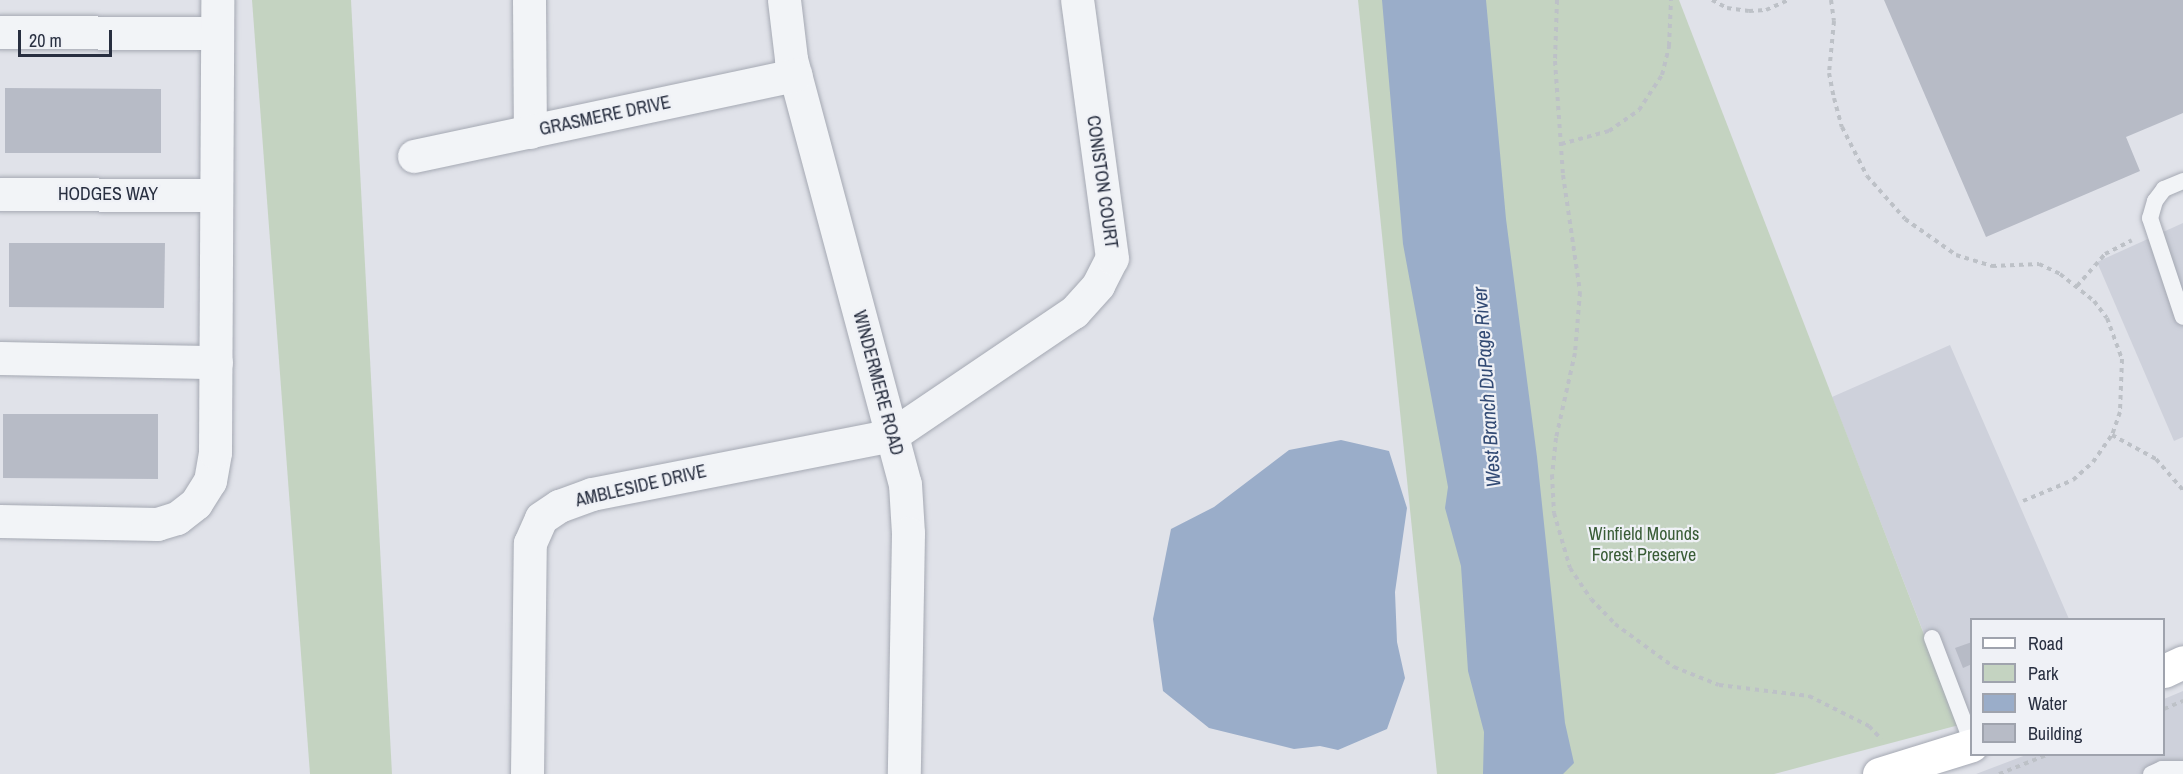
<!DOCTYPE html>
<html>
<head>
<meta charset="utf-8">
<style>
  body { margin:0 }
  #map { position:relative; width:2183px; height:774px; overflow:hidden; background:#e0e2e9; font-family:"Archivo Narrow",sans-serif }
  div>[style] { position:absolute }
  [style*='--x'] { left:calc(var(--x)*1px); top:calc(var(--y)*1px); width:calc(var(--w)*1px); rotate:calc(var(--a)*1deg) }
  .built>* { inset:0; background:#ced1db }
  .green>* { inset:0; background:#c4d3c1 }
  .water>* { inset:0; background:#9aadc9 }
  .building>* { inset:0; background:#b7bbc6 }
  .path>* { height:4px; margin-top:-2px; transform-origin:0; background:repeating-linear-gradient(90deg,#bdc1c7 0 4.5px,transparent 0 9px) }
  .roads { filter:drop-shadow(0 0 2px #a5a9b3) drop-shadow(0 0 2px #a5a9b3) }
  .lane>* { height:16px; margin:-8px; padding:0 8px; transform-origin:8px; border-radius:8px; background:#f2f4f7 }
  .street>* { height:33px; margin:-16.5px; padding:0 16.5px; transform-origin:16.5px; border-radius:16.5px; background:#f2f4f7 }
  .secondary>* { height:33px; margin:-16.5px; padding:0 16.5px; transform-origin:16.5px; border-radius:16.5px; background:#fff }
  span { translate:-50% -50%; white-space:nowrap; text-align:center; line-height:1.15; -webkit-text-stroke:4.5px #eff1f6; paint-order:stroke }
  .street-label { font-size:18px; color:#282f40 }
  .park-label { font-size:18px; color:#395c36 }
  .water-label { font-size:20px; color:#324a74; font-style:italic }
  .legend { position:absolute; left:1970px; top:618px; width:195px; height:138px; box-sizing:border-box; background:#eff1f6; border:2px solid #9fa3ad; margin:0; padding:8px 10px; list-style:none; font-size:18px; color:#282f40 }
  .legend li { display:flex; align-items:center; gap:12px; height:30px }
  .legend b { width:30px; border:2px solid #9fa3ad }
  .scale { position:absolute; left:18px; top:30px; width:94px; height:27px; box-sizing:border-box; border:3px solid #282f40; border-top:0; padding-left:8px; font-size:18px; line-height:21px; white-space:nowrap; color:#282f40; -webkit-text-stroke:4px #eff1f6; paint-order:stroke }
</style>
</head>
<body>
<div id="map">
  <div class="built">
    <i style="clip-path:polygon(2183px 223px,2183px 437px,2174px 441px,2097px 262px)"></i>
    <i style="clip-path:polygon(1950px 345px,2069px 619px,1972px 620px,1971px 720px,1959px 724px,1832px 397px)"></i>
    <i style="clip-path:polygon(2183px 691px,2183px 774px,1976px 774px,2026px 755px,2164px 754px,2164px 699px)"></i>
  </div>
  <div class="green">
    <i style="clip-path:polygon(252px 0,351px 0,392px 774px,310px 774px)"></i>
    <i style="clip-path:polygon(1358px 0,1679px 0,1959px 725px,1774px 774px,1437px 774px)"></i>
  </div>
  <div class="water">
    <i style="clip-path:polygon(1382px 0,1486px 0,1506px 219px,1537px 457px,1565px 723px,1574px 763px,1563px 774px,1483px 774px,1484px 732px,1468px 671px,1461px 566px,1445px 508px,1448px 487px,1403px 244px)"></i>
    <i style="clip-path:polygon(1341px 440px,1389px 451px,1407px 508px,1395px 592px,1397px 642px,1405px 678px,1387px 729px,1338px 750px,1320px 746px,1294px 749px,1209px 728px,1163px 691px,1153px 619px,1171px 529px,1214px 507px,1289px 450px)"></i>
  </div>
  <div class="building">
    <i style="clip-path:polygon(1884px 0,2183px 0,2183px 113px,2126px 137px,2140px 171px,1986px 237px)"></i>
    <i style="clip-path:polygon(5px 88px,161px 89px,161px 153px,5px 153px)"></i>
    <i style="clip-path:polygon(9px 243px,165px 243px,164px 308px,9px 307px)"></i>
    <i style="clip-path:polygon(3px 414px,158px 414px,158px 479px,3px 478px)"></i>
    <i style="clip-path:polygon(1972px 642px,1972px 664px,1963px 668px,1955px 648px)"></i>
  </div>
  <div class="path">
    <i style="--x:1557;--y:0;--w:61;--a:91.9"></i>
    <i style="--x:1555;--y:61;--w:114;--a:86"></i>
    <i style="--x:1563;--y:175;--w:118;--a:81.7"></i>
    <i style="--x:1580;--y:292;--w:61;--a:94.7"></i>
    <i style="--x:1575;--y:353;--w:87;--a:102.6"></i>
    <i style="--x:1556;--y:438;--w:37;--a:96"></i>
    <i style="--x:1552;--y:475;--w:38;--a:87"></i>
    <i style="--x:1554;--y:513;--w:57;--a:73.8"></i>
    <i style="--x:1570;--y:568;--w:37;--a:56"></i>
    <i style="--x:1591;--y:599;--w:35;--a:46"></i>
    <i style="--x:1615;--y:624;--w:73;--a:36.1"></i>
    <i style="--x:1674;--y:667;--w:48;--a:21.8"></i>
    <i style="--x:1719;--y:685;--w:91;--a:7"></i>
    <i style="--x:1809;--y:696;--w:67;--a:26.6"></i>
    <i style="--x:1869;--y:726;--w:18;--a:47"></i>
    <i style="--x:1712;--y:0;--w:17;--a:28"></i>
    <i style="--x:1727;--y:8;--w:22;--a:8"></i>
    <i style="--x:1749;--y:11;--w:17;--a:-3"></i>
    <i style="--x:1766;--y:10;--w:24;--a:-24"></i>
    <i style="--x:1831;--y:0;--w:21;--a:82"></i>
    <i style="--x:1834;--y:21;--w:52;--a:95.5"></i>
    <i style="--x:1829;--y:73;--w:25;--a:79"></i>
    <i style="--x:1834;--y:98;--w:30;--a:75"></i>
    <i style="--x:1842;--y:127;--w:55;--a:63"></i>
    <i style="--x:1867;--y:176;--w:57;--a:48.5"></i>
    <i style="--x:1905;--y:219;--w:62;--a:35.2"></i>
    <i style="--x:1956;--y:255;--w:38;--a:17"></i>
    <i style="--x:1992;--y:266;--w:47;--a:-2.4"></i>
    <i style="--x:2039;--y:264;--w:23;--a:25"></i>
    <i style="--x:2060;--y:274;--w:43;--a:38.5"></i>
    <i style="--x:2094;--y:301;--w:21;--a:53"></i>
    <i style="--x:2107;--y:318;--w:44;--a:69.9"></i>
    <i style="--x:2122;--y:359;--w:53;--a:92.2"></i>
    <i style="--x:2120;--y:412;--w:24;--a:109"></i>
    <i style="--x:2112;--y:435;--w:50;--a:28.6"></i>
    <i style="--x:2156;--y:459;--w:41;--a:48.9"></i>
    <i style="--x:1561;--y:144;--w:50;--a:-15.2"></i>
    <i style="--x:1609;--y:131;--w:37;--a:-35"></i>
    <i style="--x:1639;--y:110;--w:42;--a:-56.7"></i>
    <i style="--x:1662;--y:75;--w:30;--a:-76"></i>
    <i style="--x:1669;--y:46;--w:46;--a:-87.5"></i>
    <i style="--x:2077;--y:286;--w:43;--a:-48.8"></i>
    <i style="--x:2105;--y:254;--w:30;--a:-27"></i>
    <i style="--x:2023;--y:501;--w:54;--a:-22.8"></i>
    <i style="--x:2073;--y:480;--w:27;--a:-42"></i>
    <i style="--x:2093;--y:462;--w:33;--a:-55"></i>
    <i style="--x:2164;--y:709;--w:21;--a:-23"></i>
    <i style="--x:1999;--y:774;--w:54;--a:-21.8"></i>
  </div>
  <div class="roads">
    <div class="lane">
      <i style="--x:2183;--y:181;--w:21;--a:157"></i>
      <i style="--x:2164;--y:189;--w:15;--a:127"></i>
      <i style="--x:2155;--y:201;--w:18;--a:106"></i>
      <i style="--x:2150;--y:218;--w:104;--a:71.6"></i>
      <i style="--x:1932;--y:638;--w:112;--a:69.1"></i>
      <i style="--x:2151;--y:774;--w:12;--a:-24"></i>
      <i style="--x:2162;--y:769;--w:21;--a:0"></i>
    </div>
    <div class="street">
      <i style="--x:529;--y:0;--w:132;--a:89.6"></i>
      <i style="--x:784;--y:0;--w:59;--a:83.2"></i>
      <i style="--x:791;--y:59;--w:440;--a:75"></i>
      <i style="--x:905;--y:484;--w:49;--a:86.5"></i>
      <i style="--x:908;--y:533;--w:241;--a:91"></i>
      <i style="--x:0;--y:32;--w:217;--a:0.3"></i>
      <i style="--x:414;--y:156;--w:390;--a:-12"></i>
      <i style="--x:0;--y:194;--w:216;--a:0.3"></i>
      <i style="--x:0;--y:358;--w:216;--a:1.1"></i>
      <i style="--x:0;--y:521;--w:157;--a:1.1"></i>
      <i style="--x:157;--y:524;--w:21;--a:-17"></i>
      <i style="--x:177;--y:518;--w:24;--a:-38"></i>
      <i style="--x:196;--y:503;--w:26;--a:-58"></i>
      <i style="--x:210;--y:481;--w:29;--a:-80"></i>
      <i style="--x:215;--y:452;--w:452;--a:-89.7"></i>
      <i style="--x:527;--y:774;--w:231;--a:-89.3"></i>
      <i style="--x:530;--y:543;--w:27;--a:-66"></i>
      <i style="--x:541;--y:518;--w:22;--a:-34"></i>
      <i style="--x:559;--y:506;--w:35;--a:-20"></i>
      <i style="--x:592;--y:494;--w:306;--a:-11.1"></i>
      <i style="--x:892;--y:435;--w:220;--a:-34.1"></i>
      <i style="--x:1074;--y:312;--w:36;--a:-48"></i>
      <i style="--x:1098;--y:285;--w:30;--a:-63"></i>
      <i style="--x:1112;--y:258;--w:260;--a:-97.7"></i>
    </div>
    <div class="secondary">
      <i style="--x:2164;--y:671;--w:21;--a:-25"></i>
      <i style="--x:1879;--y:774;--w:97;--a:-17.3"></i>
    </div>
  </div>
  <div class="street-label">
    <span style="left:605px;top:116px;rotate:-12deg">GRASMERE DRIVE</span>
    <span style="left:1102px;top:182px;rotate:82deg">CONISTON COURT</span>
    <span style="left:108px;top:194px">HODGES WAY</span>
    <span style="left:878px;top:383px;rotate:75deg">WINDERMERE ROAD</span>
    <span style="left:641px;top:486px;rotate:-13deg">AMBLESIDE DRIVE</span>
  </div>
  <div class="park-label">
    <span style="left:1644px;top:545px">Winfield Mounds<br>Forest Preserve</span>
  </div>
  <div class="water-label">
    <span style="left:1486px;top:387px;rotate:-94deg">West Branch DuPage River</span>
  </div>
  <ul class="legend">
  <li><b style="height:8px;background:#fff"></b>Road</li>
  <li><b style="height:16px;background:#c4d3c1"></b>Park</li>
  <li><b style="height:16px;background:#9aadc9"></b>Water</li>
  <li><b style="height:16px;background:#b7bbc6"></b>Building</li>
  </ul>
  <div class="scale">20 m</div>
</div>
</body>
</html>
